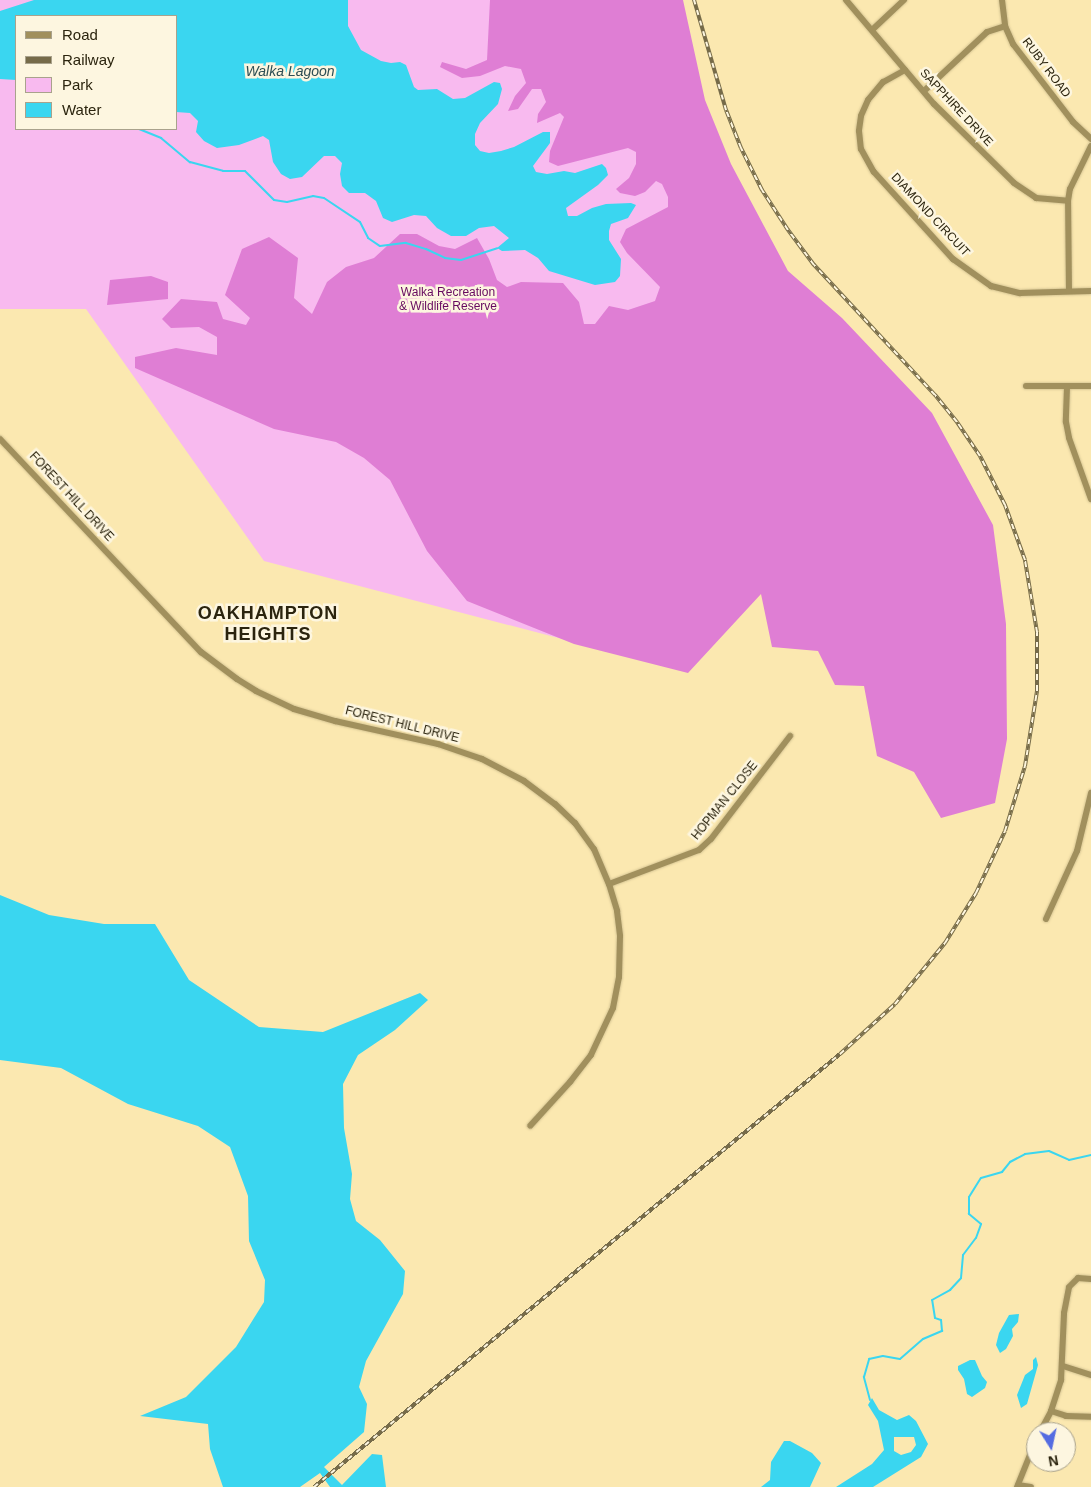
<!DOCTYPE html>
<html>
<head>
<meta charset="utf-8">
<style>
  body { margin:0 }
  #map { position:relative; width:1091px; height:1487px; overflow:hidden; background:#fbe8b0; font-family:Arial,sans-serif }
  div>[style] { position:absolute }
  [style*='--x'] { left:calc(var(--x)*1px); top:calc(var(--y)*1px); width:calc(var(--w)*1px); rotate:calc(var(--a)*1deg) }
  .green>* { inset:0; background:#f8baef }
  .forest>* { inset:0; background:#df7ed4 }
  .water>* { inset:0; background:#3ad6f0 }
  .stream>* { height:2px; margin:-1px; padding:0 1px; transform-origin:1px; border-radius:1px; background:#3ad6f0 }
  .roads { filter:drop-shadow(0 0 1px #d6c593) drop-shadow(0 0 1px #d6c593) }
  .minor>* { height:6px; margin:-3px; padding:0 3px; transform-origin:3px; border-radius:3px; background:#a1905d }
  .rail>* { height:4px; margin-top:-2px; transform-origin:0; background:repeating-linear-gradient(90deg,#fdf6e0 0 5.5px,#766b49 0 11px); box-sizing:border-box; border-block:1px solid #766b49 }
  span { translate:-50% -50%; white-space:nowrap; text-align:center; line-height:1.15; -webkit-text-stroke:5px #fdf6e0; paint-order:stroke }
  .street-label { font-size:12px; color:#2b240e }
  .park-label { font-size:12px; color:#66095f }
  .water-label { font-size:14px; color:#2e4e54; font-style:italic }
  .district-label { font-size:18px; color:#2b240e; font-weight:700; letter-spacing:1px }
  .legend { position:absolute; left:15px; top:15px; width:162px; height:115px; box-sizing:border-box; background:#fdf6e0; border:1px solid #a9a28c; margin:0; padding:6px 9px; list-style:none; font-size:15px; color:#2b240e }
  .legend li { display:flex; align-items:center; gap:10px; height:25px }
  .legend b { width:25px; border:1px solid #a9a28c }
  .north { position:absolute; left:1026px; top:1422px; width:50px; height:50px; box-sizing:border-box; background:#fdf6e0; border:1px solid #a9a28c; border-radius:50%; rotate:170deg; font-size:14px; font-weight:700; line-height:20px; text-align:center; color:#2b240e }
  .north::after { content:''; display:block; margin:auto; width:18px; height:22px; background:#556ce1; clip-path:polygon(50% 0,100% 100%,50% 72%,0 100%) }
</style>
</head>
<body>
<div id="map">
  <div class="green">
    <i style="clip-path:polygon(evenodd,0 0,670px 0,669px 667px,264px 561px,86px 309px,0 309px,0 0,16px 16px,176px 16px,176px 129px,16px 129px,16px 16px)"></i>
  </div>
  <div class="forest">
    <i style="clip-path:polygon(490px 0,683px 0,705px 100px,731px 164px,788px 271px,842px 318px,932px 413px,993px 525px,1006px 624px,1007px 739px,995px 803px,941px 818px,914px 772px,877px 756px,864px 686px,835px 685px,818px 651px,772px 647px,761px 594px,688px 673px,574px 644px,467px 601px,427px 551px,390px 480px,364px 458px,336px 442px,274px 429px,135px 368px,135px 357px,176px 348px,217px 355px,217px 337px,199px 327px,171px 328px,162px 319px,181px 299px,217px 302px,223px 319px,246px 325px,250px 318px,225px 295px,242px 249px,269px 237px,298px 258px,294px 298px,312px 314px,327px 282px,346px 267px,374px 258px,400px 234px,417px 234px,439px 246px,455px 249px,477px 238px,489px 259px,497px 280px,507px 287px,521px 282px,563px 283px,579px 302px,584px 324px,595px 324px,609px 306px,628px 310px,655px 301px,660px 287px,627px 253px,620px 242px,626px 229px,668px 207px,668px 197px,662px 184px,656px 181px,645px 192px,635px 196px,620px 193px,616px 189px,629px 178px,636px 164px,636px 152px,628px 148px,558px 166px,549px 162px,550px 151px,564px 117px,560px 113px,537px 123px,538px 114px,546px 102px,541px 89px,532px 89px,518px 109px,508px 111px,515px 96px,526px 83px,521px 69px,505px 66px,480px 76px,462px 78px,440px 67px,442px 62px,466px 69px,487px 60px)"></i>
    <i style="clip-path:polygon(151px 276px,168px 282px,168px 299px,107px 305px,110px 280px)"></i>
  </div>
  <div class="water">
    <i style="clip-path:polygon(34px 0,348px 0,348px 26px,361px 50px,381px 61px,391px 63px,400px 62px,406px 65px,414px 87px,418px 90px,437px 89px,453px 99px,465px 98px,494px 82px,500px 83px,502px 89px,498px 104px,480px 123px,475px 134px,475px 145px,480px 151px,489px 153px,501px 151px,514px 147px,543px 132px,550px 132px,550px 143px,533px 166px,536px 172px,547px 174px,564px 171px,575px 173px,602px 164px,606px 168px,608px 175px,598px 185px,566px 208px,568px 216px,577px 216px,592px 208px,606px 204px,631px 203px,636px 205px,628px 218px,611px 224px,609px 231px,609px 240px,621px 259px,620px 276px,615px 282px,595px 285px,549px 271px,538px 258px,525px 250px,502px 251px,497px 248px,509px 238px,494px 226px,479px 228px,466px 236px,451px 236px,437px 228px,426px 216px,414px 215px,392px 222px,383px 218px,376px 201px,365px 193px,349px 193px,342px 186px,340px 174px,342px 163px,335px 156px,324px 156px,302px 177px,290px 179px,281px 174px,273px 162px,269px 140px,263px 136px,239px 145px,217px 148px,204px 141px,196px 132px,198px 121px,190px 113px,176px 112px,176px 16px,16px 16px,16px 80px,0 79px,0 11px)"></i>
    <i style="clip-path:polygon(0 895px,49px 915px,104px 924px,155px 924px,189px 980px,259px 1027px,323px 1032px,420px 993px,428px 1000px,395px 1030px,358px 1055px,343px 1084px,344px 1128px,352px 1174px,350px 1199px,356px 1221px,380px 1240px,405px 1271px,403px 1294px,366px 1361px,359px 1387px,367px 1404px,364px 1432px,324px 1467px,342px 1485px,372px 1454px,382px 1455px,386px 1487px,330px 1487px,320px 1473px,300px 1487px,223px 1487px,210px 1449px,208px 1424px,140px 1416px,186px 1397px,236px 1347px,264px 1302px,265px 1280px,249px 1241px,248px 1196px,230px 1147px,198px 1126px,128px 1104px,61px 1068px,0 1060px)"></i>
    <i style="clip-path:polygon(1019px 1314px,1018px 1322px,1012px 1329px,1013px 1336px,1006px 1349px,1000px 1353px,996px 1345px,999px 1333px,1009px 1315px)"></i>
    <i style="clip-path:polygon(1036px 1357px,1038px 1365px,1027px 1404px,1021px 1408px,1017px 1395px,1025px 1375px,1033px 1369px,1033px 1360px)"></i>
    <i style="clip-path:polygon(970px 1360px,975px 1360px,982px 1376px,987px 1382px,985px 1388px,972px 1397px,967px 1394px,964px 1379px,958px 1370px,958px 1366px)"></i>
    <i style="clip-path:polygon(evenodd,872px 1398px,879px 1410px,897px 1420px,909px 1415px,916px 1421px,928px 1444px,921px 1457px,873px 1487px,836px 1487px,872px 1464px,884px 1450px,878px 1421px,868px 1405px,872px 1398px,894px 1437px,914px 1437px,916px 1445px,911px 1452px,901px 1455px,894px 1451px,894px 1437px)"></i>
    <i style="clip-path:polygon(784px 1441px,790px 1441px,812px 1453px,821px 1463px,810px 1487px,761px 1487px,770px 1480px,771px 1462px)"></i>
  </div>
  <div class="stream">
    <i style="--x:139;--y:129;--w:24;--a:22"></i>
    <i style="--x:161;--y:138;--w:38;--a:40"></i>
    <i style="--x:190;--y:162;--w:34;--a:15"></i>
    <i style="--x:223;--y:171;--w:22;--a:0"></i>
    <i style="--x:245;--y:171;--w:41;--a:45"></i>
    <i style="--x:274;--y:200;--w:13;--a:9"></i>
    <i style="--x:287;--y:202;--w:27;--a:-13"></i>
    <i style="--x:313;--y:196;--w:11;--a:10"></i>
    <i style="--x:324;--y:198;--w:43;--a:33.7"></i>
    <i style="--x:360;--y:222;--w:18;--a:63"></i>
    <i style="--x:368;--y:238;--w:14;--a:34"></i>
    <i style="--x:380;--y:246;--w:26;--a:-7"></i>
    <i style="--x:406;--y:243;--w:21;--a:17"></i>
    <i style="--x:426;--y:249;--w:21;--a:25"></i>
    <i style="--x:445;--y:258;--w:16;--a:7"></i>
    <i style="--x:461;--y:260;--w:38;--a:-18"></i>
    <i style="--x:870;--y:1400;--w:24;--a:-105"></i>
    <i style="--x:864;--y:1377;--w:19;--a:-74"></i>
    <i style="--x:869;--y:1359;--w:14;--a:-12"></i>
    <i style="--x:883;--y:1356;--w:17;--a:10"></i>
    <i style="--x:900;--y:1359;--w:30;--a:-41"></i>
    <i style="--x:923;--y:1339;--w:21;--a:-23"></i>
    <i style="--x:942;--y:1331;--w:11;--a:-95"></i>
    <i style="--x:941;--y:1320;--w:6;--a:-162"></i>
    <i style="--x:935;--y:1318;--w:18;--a:-99"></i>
    <i style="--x:932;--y:1300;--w:21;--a:-29"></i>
    <i style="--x:950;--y:1290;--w:16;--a:-47"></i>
    <i style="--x:961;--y:1278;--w:23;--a:-85"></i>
    <i style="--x:963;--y:1255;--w:21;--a:-53"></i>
    <i style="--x:976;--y:1238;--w:15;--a:-70"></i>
    <i style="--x:981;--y:1224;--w:16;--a:-140"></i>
    <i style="--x:969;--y:1214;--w:17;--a:-90"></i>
    <i style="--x:969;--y:1197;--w:22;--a:-58"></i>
    <i style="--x:981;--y:1178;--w:22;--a:-16"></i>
    <i style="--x:1002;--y:1172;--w:13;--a:-51"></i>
    <i style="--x:1010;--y:1162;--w:17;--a:-28"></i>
    <i style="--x:1025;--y:1154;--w:24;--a:-7"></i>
    <i style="--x:1049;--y:1151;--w:22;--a:24"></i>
    <i style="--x:1069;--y:1160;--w:23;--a:-13"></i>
  </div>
  <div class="roads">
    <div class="minor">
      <i style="--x:846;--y:0;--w:136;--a:49.8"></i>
      <i style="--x:934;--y:104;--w:112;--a:44.6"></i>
      <i style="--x:1014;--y:183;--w:27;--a:34"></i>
      <i style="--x:1036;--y:198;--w:32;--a:5"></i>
      <i style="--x:1002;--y:0;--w:26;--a:83"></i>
      <i style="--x:1005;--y:26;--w:20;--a:66"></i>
      <i style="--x:1013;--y:44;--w:98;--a:52.4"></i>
      <i style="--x:1073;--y:122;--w:25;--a:43"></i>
      <i style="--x:872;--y:30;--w:44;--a:-43.2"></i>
      <i style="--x:905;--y:70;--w:25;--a:151"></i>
      <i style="--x:883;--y:82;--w:23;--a:130"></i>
      <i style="--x:868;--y:100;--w:17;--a:114"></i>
      <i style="--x:861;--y:116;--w:15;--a:98"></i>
      <i style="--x:859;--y:131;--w:18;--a:84"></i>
      <i style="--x:861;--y:149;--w:26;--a:61"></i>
      <i style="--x:874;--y:172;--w:118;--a:47.8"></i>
      <i style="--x:953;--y:259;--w:47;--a:35.4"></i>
      <i style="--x:991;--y:286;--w:30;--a:14"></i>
      <i style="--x:1020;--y:293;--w:71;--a:-1.6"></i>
      <i style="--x:924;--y:91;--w:86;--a:-43.1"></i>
      <i style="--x:987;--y:32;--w:19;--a:-18"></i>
      <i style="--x:1069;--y:291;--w:90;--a:-90.6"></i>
      <i style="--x:1068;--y:201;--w:12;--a:-81"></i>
      <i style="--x:1070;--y:189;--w:48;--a:-64"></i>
      <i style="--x:1026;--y:386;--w:65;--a:0"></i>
      <i style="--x:1067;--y:387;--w:35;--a:92"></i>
      <i style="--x:1066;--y:422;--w:16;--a:79"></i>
      <i style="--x:1069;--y:438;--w:65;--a:70.2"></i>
      <i style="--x:0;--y:439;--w:293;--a:46.7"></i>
      <i style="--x:201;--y:652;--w:45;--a:36.9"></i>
      <i style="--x:237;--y:679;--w:22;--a:32"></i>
      <i style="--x:256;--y:691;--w:42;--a:25.3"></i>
      <i style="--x:294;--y:709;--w:43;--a:16.3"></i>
      <i style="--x:335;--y:721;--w:106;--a:12.6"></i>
      <i style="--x:438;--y:744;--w:46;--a:18.8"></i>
      <i style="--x:482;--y:759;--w:47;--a:27.6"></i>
      <i style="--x:524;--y:781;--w:39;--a:37"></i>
      <i style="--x:555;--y:804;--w:28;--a:44"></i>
      <i style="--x:575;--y:823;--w:32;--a:54"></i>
      <i style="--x:594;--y:849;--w:38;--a:67"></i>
      <i style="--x:609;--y:884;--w:28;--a:73"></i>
      <i style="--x:617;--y:911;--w:25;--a:83"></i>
      <i style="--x:620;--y:936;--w:41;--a:91.4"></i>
      <i style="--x:619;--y:977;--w:32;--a:101"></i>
      <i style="--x:613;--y:1008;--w:52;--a:115.1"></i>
      <i style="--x:591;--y:1055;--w:34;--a:128"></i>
      <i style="--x:570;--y:1082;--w:59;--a:132.3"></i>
      <i style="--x:609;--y:884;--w:96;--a:-20.7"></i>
      <i style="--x:699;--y:850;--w:16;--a:-43"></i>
      <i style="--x:711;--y:839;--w:130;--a:-52.5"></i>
      <i style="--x:1046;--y:919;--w:75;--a:-65.5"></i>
      <i style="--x:1077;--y:851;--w:60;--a:-76.4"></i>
      <i style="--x:1063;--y:1366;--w:29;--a:18"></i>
      <i style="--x:1051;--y:1411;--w:16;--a:18"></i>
      <i style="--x:1066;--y:1416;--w:25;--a:2"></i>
      <i style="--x:1040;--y:1432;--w:24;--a:-62"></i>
      <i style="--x:1051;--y:1411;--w:33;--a:-72"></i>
      <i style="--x:1061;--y:1380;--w:67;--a:-87.4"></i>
      <i style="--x:1064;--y:1313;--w:26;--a:-79"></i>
      <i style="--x:1069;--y:1287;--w:13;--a:-45"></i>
      <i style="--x:1078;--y:1278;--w:13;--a:4"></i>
      <i style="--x:1018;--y:1485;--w:13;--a:9"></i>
      <i style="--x:1017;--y:1487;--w:51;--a:-68"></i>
    </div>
  </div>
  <div class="rail">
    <i style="--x:314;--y:1487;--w:681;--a:-39.46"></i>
    <i style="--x:840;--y:1054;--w:74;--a:-42.3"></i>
    <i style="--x:895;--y:1004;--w:79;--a:-50.7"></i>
    <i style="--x:945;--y:943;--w:59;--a:-58.2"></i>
    <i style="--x:976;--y:893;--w:68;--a:-64.9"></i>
    <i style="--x:1005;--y:831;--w:68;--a:-72.9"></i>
    <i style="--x:1025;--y:766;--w:76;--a:-80.9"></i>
    <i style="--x:1037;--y:691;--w:59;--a:-90"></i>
    <i style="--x:1037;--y:632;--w:73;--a:-99.5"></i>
    <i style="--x:1025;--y:560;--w:59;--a:-110"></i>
    <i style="--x:1005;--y:505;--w:55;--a:-117"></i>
    <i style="--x:980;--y:456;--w:41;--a:-124.1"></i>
    <i style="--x:957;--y:422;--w:35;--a:-129"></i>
    <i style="--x:935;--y:395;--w:178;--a:-132.9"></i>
    <i style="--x:814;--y:265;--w:44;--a:-126.6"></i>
    <i style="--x:788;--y:230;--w:48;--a:-123"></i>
    <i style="--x:762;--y:190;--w:47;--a:-116.6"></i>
    <i style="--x:741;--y:148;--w:41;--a:-111.5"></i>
    <i style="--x:726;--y:110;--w:115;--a:-106.2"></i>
  </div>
  <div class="street-label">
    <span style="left:1046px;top:68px;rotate:53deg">RUBY ROAD</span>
    <span style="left:956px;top:108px;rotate:47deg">SAPPHIRE DRIVE</span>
    <span style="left:930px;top:215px;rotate:47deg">DIAMOND CIRCUIT</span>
    <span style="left:71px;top:497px;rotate:47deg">FOREST HILL DRIVE</span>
    <span style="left:402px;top:725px;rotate:14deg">FOREST HILL DRIVE</span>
    <span style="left:725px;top:801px;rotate:-51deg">HOPMAN CLOSE</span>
  </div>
  <div class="park-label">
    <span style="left:448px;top:300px">Walka Recreation<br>&amp; Wildlife Reserve</span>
  </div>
  <div class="water-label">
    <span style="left:290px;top:71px">Walka Lagoon</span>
  </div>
  <div class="district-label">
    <span style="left:268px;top:624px">OAKHAMPTON<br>HEIGHTS</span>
  </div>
  <ul class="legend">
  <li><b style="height:6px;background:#a1905d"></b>Road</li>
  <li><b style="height:6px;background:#766b49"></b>Railway</li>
  <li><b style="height:14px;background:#f8baef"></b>Park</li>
  <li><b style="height:14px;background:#3ad6f0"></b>Water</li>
  </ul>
  <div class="north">N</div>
</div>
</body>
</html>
